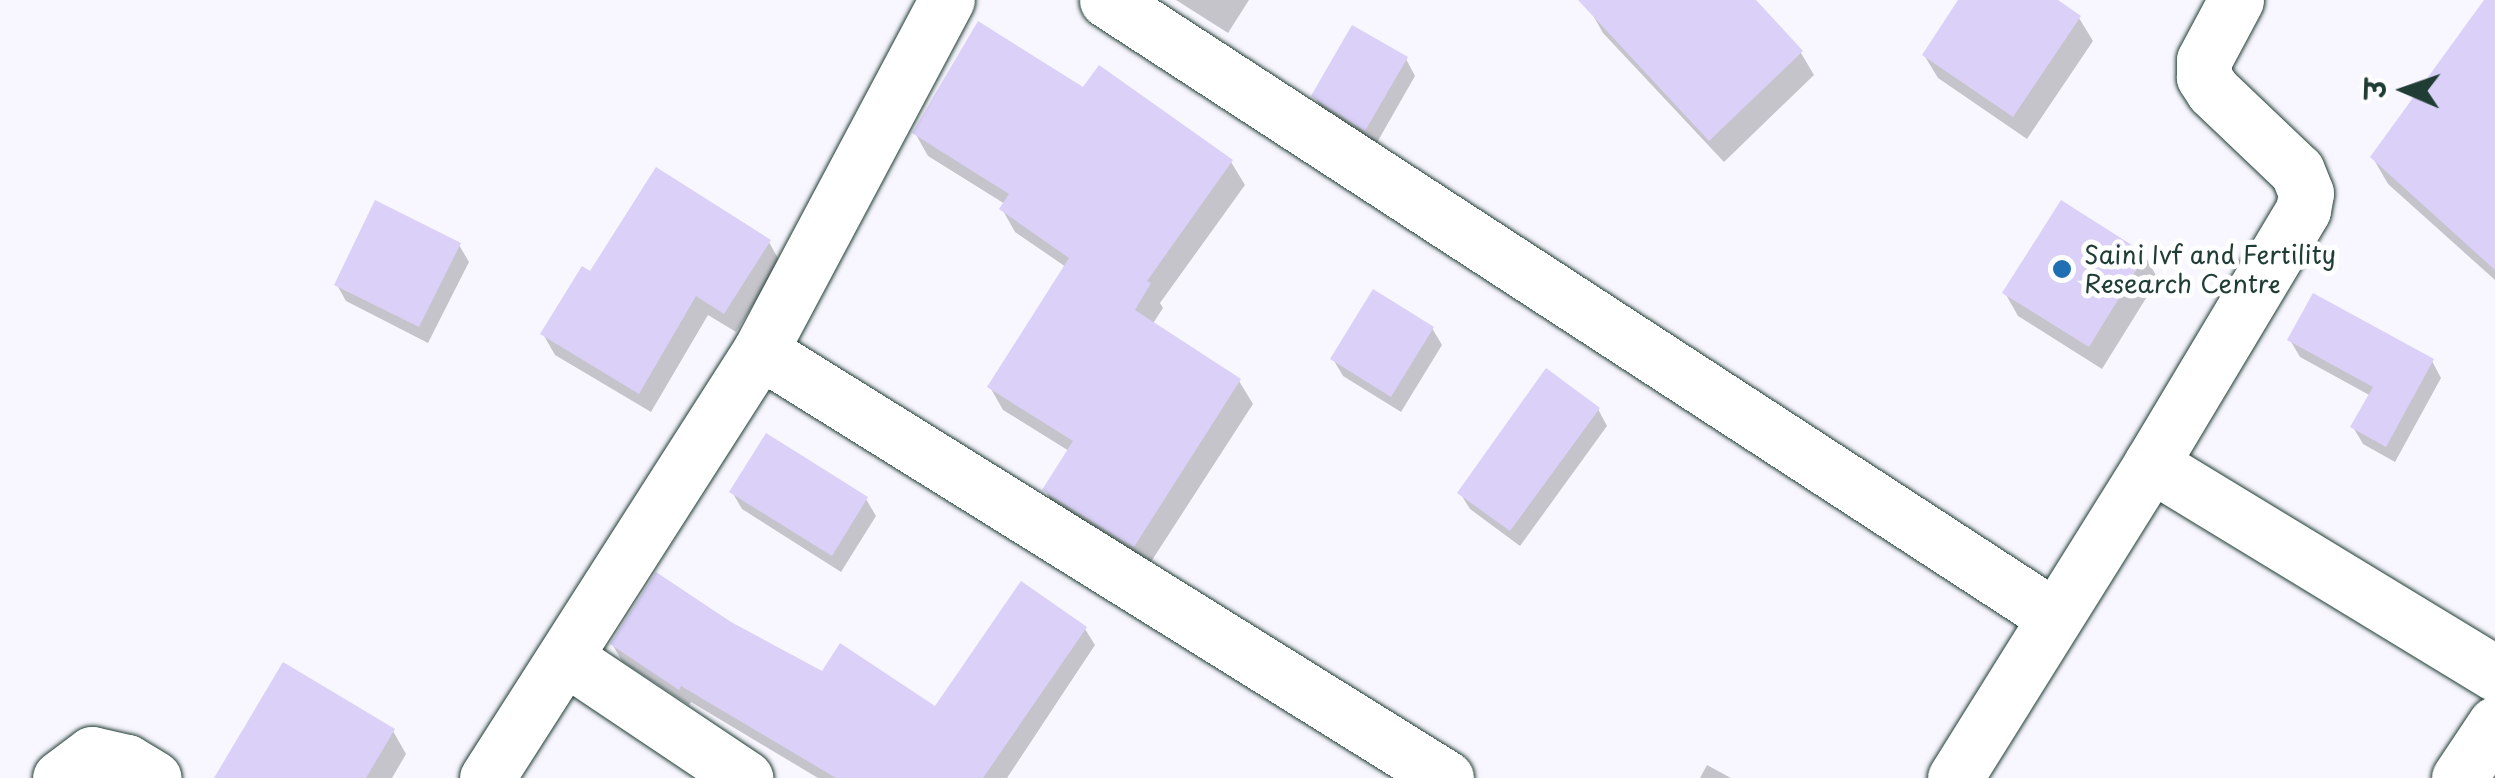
<!DOCTYPE html>
<html>
<head>
<meta charset="utf-8">
<style>
  body { margin:0 }
  #map { position:relative; width:2495px; height:778px; overflow:hidden; background:#f8f6fe; font-family:"Playpen Sans","Playpen Sans Deva",sans-serif }
  div>[style] { position:absolute }
  [style*='--x'] { left:calc(var(--x)*1px); top:calc(var(--y)*1px); width:calc(var(--w)*1px); rotate:calc(var(--a)*1deg) }
  .shadow>* { inset:0; background:#0003 }
  .building>* { inset:0; background:#dad0f8 }
  .roads { filter:drop-shadow(0 0 2px #1f3d34) drop-shadow(0 0 2px #1f3d34) }
  .minor>* { height:55px; margin:-27.5px; padding:0 27.5px; transform-origin:27.5px; border-radius:27.5px; background:#fff }
  .dots>* { width:28px; height:28px; translate:-50% -50%; box-sizing:border-box; border:5px solid #fff; border-radius:50% }
  span { translate:-50% -50%; white-space:nowrap; text-align:center; line-height:1.15; -webkit-text-stroke:10px #fff; paint-order:stroke }
  .poi-label { font-size:25px; color:#1f3d34 }
  .left { translate:0 -50%; text-align:left }
  .north { position:absolute; left:2355px; top:40px; width:100px; height:100px; -webkit-text-stroke:8px #fff; paint-order:stroke; rotate:272deg; font-size:28px; font-weight:700; line-height:40px; text-align:center; color:#1f3d34 }
  .north::after { content:''; display:block; margin:auto; width:35px; height:45px; background:#1f3d34; clip-path:polygon(50% 0,100% 100%,50% 72%,0 100%) }
</style>
</head>
<body>
<div id="map">
  <div class="shadow">
    <i style="clip-path:polygon(1176px 0,1249px 0,1228px 33px)"></i>
    <i style="clip-path:polygon(1600px 0,1752px 0,1801px 53px,1814px 75px,1724px 162px,1603px 33px,1590px 10px)"></i>
    <i style="clip-path:polygon(1961px 0,2053px 0,2079px 18px,2093px 41px,2027px 139px,1938px 78px,1924px 55px)"></i>
    <i style="clip-path:polygon(2487px 0,2495px 0,2495px 280px,2388px 184px,2373px 158px)"></i>
    <i style="clip-path:polygon(1406px 59px,1415px 76px,1375px 146px,1324px 112px,1314px 96px)"></i>
    <i style="clip-path:polygon(1084px 90px,1231px 162px,1245px 185px,1160px 303px,1163px 308px,1152px 325px,1239px 381px,1253px 404px,1147px 568px,1058px 512px,1045px 490px,1069px 451px,1003px 410px,990px 387px,1066px 267px,1015px 232px,1002px 209px,1005px 204px,928px 156px,915px 133px)"></i>
    <i style="clip-path:polygon(2062px 204px,2145px 256px,2158px 279px,2102px 369px,2018px 316px,2005px 293px)"></i>
    <i style="clip-path:polygon(769px 242px,780px 262px,736px 332px,708px 315px,651px 412px,555px 355px,543px 334px)"></i>
    <i style="clip-path:polygon(459px 245px,469px 262px,428px 343px,346px 301px,337px 285px)"></i>
    <i style="clip-path:polygon(1432px 328px,1442px 345px,1401px 412px,1343px 376px,1333px 359px)"></i>
    <i style="clip-path:polygon(2290px 340px,2432px 361px,2441px 378px,2395px 462px,2363px 444px,2353px 427px,2371px 396px,2300px 357px)"></i>
    <i style="clip-path:polygon(1598px 409px,1607px 426px,1520px 546px,1470px 509px,1460px 493px)"></i>
    <i style="clip-path:polygon(732px 492px,866px 499px,876px 516px,841px 572px,742px 509px)"></i>
    <i style="clip-path:polygon(730px 624px,822px 674px,935px 709px,1085px 629px,1095px 645px,1007px 778px,818px 778px,691px 702px,689px 705px,622px 661px,612px 644px)"></i>
    <i style="clip-path:polygon(393px 731px,406px 754px,392px 778px,225px 778px)"></i>
    <i style="clip-path:polygon(1707px 765px,1731px 778px,1700px 778px)"></i>
  </div>
  <div class="building">
    <i style="clip-path:polygon(1578px 0,1756px 0,1803px 51px,1709px 141px)"></i>
    <i style="clip-path:polygon(1958px 0,2058px 0,2081px 16px,2013px 117px,1922px 55px)"></i>
    <i style="clip-path:polygon(2484px 0,2495px 0,2495px 270px,2370px 157px)"></i>
    <i style="clip-path:polygon(978px 21px,1083px 87px,1099px 65px,1233px 160px,1147px 281px,1151px 283px,1135px 310px,1241px 379px,1134px 547px,1042px 490px,1073px 441px,987px 387px,1069px 258px,999px 209px,1009px 194px,912px 133px)"></i>
    <i style="clip-path:polygon(1352px 25px,1408px 57px,1365px 131px,1311px 96px)"></i>
    <i style="clip-path:polygon(656px 167px,771px 240px,724px 314px,696px 296px,639px 394px,540px 334px,582px 266px,590px 271px)"></i>
    <i style="clip-path:polygon(375px 200px,461px 243px,419px 327px,334px 285px)"></i>
    <i style="clip-path:polygon(2061px 200px,2146px 254px,2089px 347px,2002px 293px)"></i>
    <i style="clip-path:polygon(1373px 289px,1434px 327px,1391px 397px,1330px 359px)"></i>
    <i style="clip-path:polygon(2313px 293px,2434px 359px,2386px 447px,2350px 427px,2373px 387px,2287px 340px)"></i>
    <i style="clip-path:polygon(1546px 368px,1600px 408px,1510px 531px,1457px 493px)"></i>
    <i style="clip-path:polygon(766px 433px,868px 497px,832px 556px,729px 492px)"></i>
    <i style="clip-path:polygon(656px 572px,731px 622px,822px 671px,840px 643px,935px 706px,1021px 581px,1087px 627px,983px 778px,836px 778px,681px 686px,679px 690px,610px 644px)"></i>
    <i style="clip-path:polygon(283px 662px,395px 729px,366px 778px,214px 778px)"></i>
  </div>
  <div class="roads">
    <div class="minor">
      <i style="--x:1107;--y:0;--w:1131;--a:33.06"></i>
      <i style="--x:760;--y:351;--w:808;--a:31.9"></i>
      <i style="--x:2151;--y:464;--w:403;--a:31.3"></i>
      <i style="--x:566;--y:658;--w:216;--a:33.8"></i>
      <i style="--x:60;--y:778;--w:40;--a:-37"></i>
      <i style="--x:92;--y:754;--w:36;--a:13"></i>
      <i style="--x:127;--y:762;--w:31;--a:31"></i>
      <i style="--x:487;--y:778;--w:507;--a:-57.41"></i>
      <i style="--x:760;--y:351;--w:398;--a:-62"></i>
      <i style="--x:1955;--y:778;--w:370;--a:-58"></i>
      <i style="--x:2151;--y:464;--w:296;--a:-59.1"></i>
      <i style="--x:2303;--y:210;--w:17;--a:-80"></i>
      <i style="--x:2306;--y:193;--w:24;--a:-112"></i>
      <i style="--x:2297;--y:171;--w:116;--a:-136.4"></i>
      <i style="--x:2213;--y:91;--w:17;--a:-123"></i>
      <i style="--x:2204;--y:77;--w:17;--a:-90"></i>
      <i style="--x:2204;--y:60;--w:68;--a:-61.9"></i>
      <i style="--x:2459;--y:778;--w:65;--a:-56.3"></i>
    </div>
  </div>
  <div class="dots">
    <i style="left:2062px;top:269px;background:#1f6fb2"></i>
  </div>
  <div class="poi-label">
    <span class="left" style="left:2084px;top:269px">Saini Ivf and Fertility<br>Research Centre</span>
  </div>
  <div class="north">उ</div>
</div>
</body>
</html>
